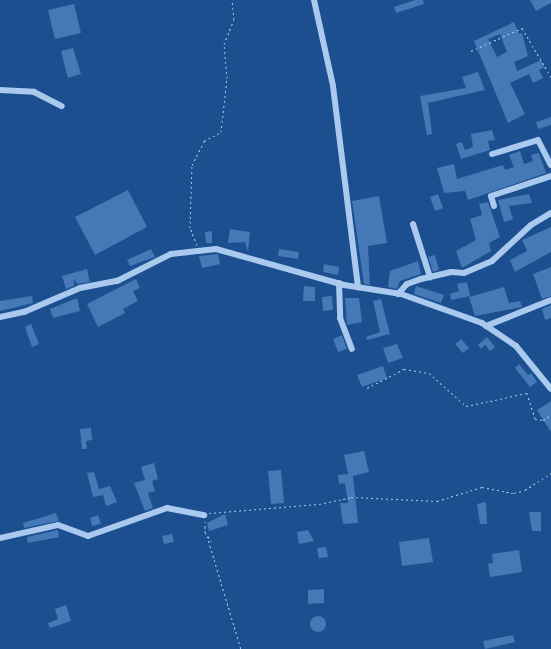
<!DOCTYPE html>
<html>
<head>
<meta charset="utf-8">
<style>
  body { margin:0 }
  #map { position:relative; width:551px; height:649px; overflow:hidden; background:#1b4f8f; font-family:Helvetica,sans-serif }
  div>[style] { position:absolute }
  [style*='--x'] { left:calc(var(--x)*1px); top:calc(var(--y)*1px); width:calc(var(--w)*1px); rotate:calc(var(--a)*1deg) }
  .building>* { inset:0; background:#4478b7 }
  .round { border-radius:50% }
  .path>* { height:1px; margin-top:-0.5px; transform-origin:0; background:repeating-linear-gradient(90deg,#a9c9ee 0 2px,transparent 0 5px) }
  .minor>* { height:6px; margin:-3px; padding:0 3px; transform-origin:3px; border-radius:3px; background:#a9c9ee }
  span { translate:-50% -50%; white-space:nowrap; text-align:center; line-height:1.15; -webkit-text-stroke:4px #1b4f8f; paint-order:stroke }
</style>
</head>
<body>
<div id="map">
  <div class="building">
    <i style="clip-path:polygon(415px 0,423px 0,424px 4px,396px 13px,394px 7px)"></i>
    <i style="clip-path:polygon(530px 0,551px 0,551px 3px,536px 11px)"></i>
    <i style="clip-path:polygon(74px 4px,81px 33px,55px 39px,48px 10px)"></i>
    <i style="clip-path:polygon(evenodd,514px 22px,519px 34px,522px 33px,528px 56px,514px 62px,517px 71px,541px 60px,544px 67px,539px 70px,543px 78px,533px 83px,529px 74px,510px 83px,525px 114px,508px 123px,474px 41px,514px 22px,500px 34px,507px 52px,497px 57px,488px 39px,500px 34px)"></i>
    <i style="clip-path:polygon(73px 48px,81px 74px,68px 78px,61px 51px)"></i>
    <i style="clip-path:polygon(478px 72px,485px 90px,428px 103px,432px 134px,427px 135px,420px 96px,466px 88px,462px 77px)"></i>
    <i style="clip-path:polygon(551px 117px,551px 125px,538px 129px,536px 122px)"></i>
    <i style="clip-path:polygon(492px 130px,495px 140px,488px 141px,490px 150px,461px 159px,456px 144px,462px 142px,465px 150px,473px 147px,471px 134px)"></i>
    <i style="clip-path:polygon(520px 151px,524px 164px,533px 161px,531px 155px,539px 153px,546px 173px,468px 200px,465px 191px,444px 193px,437px 168px,454px 164px,457px 179px,503px 165px,505px 170px,514px 167px,509px 155px)"></i>
    <i style="clip-path:polygon(128px 190px,147px 227px,95px 255px,75px 217px)"></i>
    <i style="clip-path:polygon(438px 194px,443px 208px,435px 211px,430px 197px)"></i>
    <i style="clip-path:polygon(529px 194px,532px 203px,509px 206px,513px 219px,504px 222px,498px 200px)"></i>
    <i style="clip-path:polygon(379px 196px,387px 243px,368px 246px,370px 285px,364px 284px,352px 201px)"></i>
    <i style="clip-path:polygon(488px 202px,500px 237px,489px 243px,491px 251px,462px 268px,456px 251px,476px 240px,470px 219px,482px 215px,479px 204px)"></i>
    <i style="clip-path:polygon(551px 227px,551px 252px,515px 272px,510px 260px,527px 251px,522px 240px)"></i>
    <i style="clip-path:polygon(230px 229px,250px 232px,248px 252px,245px 242px,228px 243px)"></i>
    <i style="clip-path:polygon(212px 231px,212px 243px,206px 243px,205px 232px)"></i>
    <i style="clip-path:polygon(151px 249px,155px 257px,130px 266px,127px 260px)"></i>
    <i style="clip-path:polygon(279px 249px,299px 252px,298px 259px,278px 256px)"></i>
    <i style="clip-path:polygon(218px 254px,220px 264px,202px 268px,199px 256px)"></i>
    <i style="clip-path:polygon(435px 255px,439px 270px,433px 272px,428px 257px)"></i>
    <i style="clip-path:polygon(418px 261px,421px 274px,400px 281px,397px 289px,388px 287px,390px 271px)"></i>
    <i style="clip-path:polygon(324px 264px,339px 267px,338px 275px,323px 272px)"></i>
    <i style="clip-path:polygon(551px 267px,551px 296px,542px 299px,533px 274px)"></i>
    <i style="clip-path:polygon(87px 269px,90px 282px,77px 284px,74px 279px,74px 286px,66px 289px,62px 276px)"></i>
    <i style="clip-path:polygon(136px 279px,140px 288px,133px 291px,138px 301px,123px 309px,125px 313px,98px 327px,87px 304px)"></i>
    <i style="clip-path:polygon(467px 282px,470px 296px,451px 300px,450px 294px,459px 291px,457px 284px)"></i>
    <i style="clip-path:polygon(304px 286px,315px 287px,315px 301px,303px 301px)"></i>
    <i style="clip-path:polygon(416px 286px,444px 295px,441px 303px,414px 294px)"></i>
    <i style="clip-path:polygon(504px 287px,509px 303px,520px 301px,522px 307px,475px 316px,469px 297px)"></i>
    <i style="clip-path:polygon(32px 296px,33px 303px,0 311px,0 301px)"></i>
    <i style="clip-path:polygon(332px 296px,333px 310px,323px 311px,322px 297px)"></i>
    <i style="clip-path:polygon(77px 298px,80px 311px,53px 318px,50px 309px)"></i>
    <i style="clip-path:polygon(345px 298px,359px 298px,362px 322px,347px 325px)"></i>
    <i style="clip-path:polygon(381px 299px,390px 334px,367px 340px,366px 337px,380px 332px,373px 301px)"></i>
    <i style="clip-path:polygon(551px 305px,551px 318px,545px 320px,542px 309px)"></i>
    <i style="clip-path:polygon(31px 324px,39px 344px,32px 347px,25px 327px)"></i>
    <i style="clip-path:polygon(342px 335px,347px 349px,338px 352px,333px 339px)"></i>
    <i style="clip-path:polygon(487px 337px,495px 347px,490px 351px,485px 345px,481px 349px,478px 345px)"></i>
    <i style="clip-path:polygon(461px 339px,469px 348px,463px 353px,455px 344px)"></i>
    <i style="clip-path:polygon(397px 344px,403px 358px,388px 363px,383px 348px)"></i>
    <i style="clip-path:polygon(519px 364px,528px 375px,531px 373px,537px 382px,530px 387px,515px 368px)"></i>
    <i style="clip-path:polygon(383px 366px,387px 378px,362px 387px,357px 375px)"></i>
    <i style="clip-path:polygon(551px 401px,551px 432px,537px 410px)"></i>
    <i style="clip-path:polygon(91px 428px,92px 440px,86px 441px,87px 449px,82px 449px,80px 429px)"></i>
    <i style="clip-path:polygon(364px 451px,369px 472px,353px 476px,358px 523px,343px 524px,340px 503px,348px 503px,345px 483px,339px 484px,338px 475px,348px 474px,344px 455px)"></i>
    <i style="clip-path:polygon(154px 463px,158px 479px,152px 481px,155px 491px,148px 493px,153px 508px,145px 511px,134px 483px,145px 480px,141px 467px)"></i>
    <i style="clip-path:polygon(281px 470px,284px 503px,271px 504px,268px 471px)"></i>
    <i style="clip-path:polygon(94px 472px,99px 489px,110px 486px,117px 502px,106px 506px,103px 495px,93px 497px,87px 473px)"></i>
    <i style="clip-path:polygon(486px 502px,487px 524px,480px 524px,477px 504px)"></i>
    <i style="clip-path:polygon(529px 512px,541px 512px,541px 531px,532px 531px)"></i>
    <i style="clip-path:polygon(56px 513px,59px 521px,24px 528px,23px 523px)"></i>
    <i style="clip-path:polygon(225px 514px,228px 525px,209px 531px,207px 523px)"></i>
    <i style="clip-path:polygon(98px 515px,101px 524px,92px 526px,90px 518px)"></i>
    <i style="clip-path:polygon(58px 530px,59px 537px,28px 543px,27px 537px)"></i>
    <i style="clip-path:polygon(308px 530px,314px 541px,299px 544px,297px 532px)"></i>
    <i style="clip-path:polygon(172px 534px,174px 542px,164px 544px,162px 536px)"></i>
    <i style="clip-path:polygon(429px 538px,433px 562px,402px 566px,399px 542px)"></i>
    <i style="clip-path:polygon(326px 547px,328px 557px,319px 558px,317px 548px)"></i>
    <i style="clip-path:polygon(519px 550px,522px 572px,490px 577px,488px 564px,493px 563px,492px 554px)"></i>
    <i style="clip-path:polygon(324px 589px,324px 603px,308px 604px,308px 590px)"></i>
    <i style="clip-path:polygon(66px 605px,71px 621px,50px 628px,48px 623px,58px 619px,55px 609px)"></i>
    <i class="round" style="left:310px;top:616px;width:16px;height:16px"></i>
    <i style="clip-path:polygon(513px 635px,515px 642px,485px 649px,483px 641px)"></i>
  </div>
  <div class="path">
    <i style="--x:471;--y:51;--w:56;--a:-24.3"></i>
    <i style="--x:522;--y:28;--w:57;--a:59.4"></i>
    <i style="--x:197;--y:245;--w:18;--a:-112"></i>
    <i style="--x:190;--y:228;--w:63;--a:-88.2"></i>
    <i style="--x:192;--y:165;--w:27;--a:-63"></i>
    <i style="--x:204;--y:141;--w:19;--a:-28"></i>
    <i style="--x:221;--y:132;--w:54;--a:-83.7"></i>
    <i style="--x:227;--y:78;--w:34;--a:-95"></i>
    <i style="--x:224;--y:44;--w:27;--a:-68"></i>
    <i style="--x:234;--y:19;--w:19;--a:-96"></i>
    <i style="--x:367;--y:388;--w:42;--a:-27.2"></i>
    <i style="--x:404;--y:369;--w:25;--a:9"></i>
    <i style="--x:429;--y:373;--w:50;--a:41.7"></i>
    <i style="--x:466;--y:406;--w:62;--a:-12"></i>
    <i style="--x:527;--y:393;--w:27;--a:73"></i>
    <i style="--x:535;--y:419;--w:8;--a:7"></i>
    <i style="--x:543;--y:420;--w:9;--a:-32"></i>
    <i style="--x:209;--y:513;--w:110;--a:-4.7"></i>
    <i style="--x:319;--y:504;--w:33;--a:-12"></i>
    <i style="--x:351;--y:497;--w:86;--a:2.7"></i>
    <i style="--x:437;--y:501;--w:47;--a:-17.3"></i>
    <i style="--x:482;--y:487;--w:33;--a:11"></i>
    <i style="--x:514;--y:493;--w:11;--a:-15"></i>
    <i style="--x:525;--y:490;--w:31;--a:-33"></i>
    <i style="--x:205;--y:521;--w:11;--a:90"></i>
    <i style="--x:205;--y:532;--w:11;--a:56"></i>
    <i style="--x:207;--y:536;--w:118;--a:73.3"></i>
    <i style="--x:252;--y:649;--w:4;--a:0"></i>
  </div>
  <div class="minor">
    <i style="--x:314;--y:0;--w:88;--a:77.5"></i>
    <i style="--x:333;--y:86;--w:203;--a:82.9"></i>
    <i style="--x:0;--y:90;--w:34;--a:3"></i>
    <i style="--x:34;--y:92;--w:31;--a:27"></i>
    <i style="--x:492;--y:154;--w:48;--a:-16.9"></i>
    <i style="--x:538;--y:140;--w:28;--a:63"></i>
    <i style="--x:494;--y:206;--w:10;--a:-107"></i>
    <i style="--x:491;--y:196;--w:63;--a:-18.4"></i>
    <i style="--x:413;--y:224;--w:56;--a:72.2"></i>
    <i style="--x:339;--y:283;--w:35;--a:88"></i>
    <i style="--x:340;--y:318;--w:33;--a:69"></i>
    <i style="--x:398;--y:294;--w:13;--a:-48"></i>
    <i style="--x:407;--y:284;--w:15;--a:-20"></i>
    <i style="--x:421;--y:279;--w:31;--a:-13"></i>
    <i style="--x:451;--y:272;--w:13;--a:4"></i>
    <i style="--x:464;--y:273;--w:30;--a:-23"></i>
    <i style="--x:492;--y:261;--w:53;--a:-42.7"></i>
    <i style="--x:531;--y:225;--w:23;--a:-31"></i>
    <i style="--x:0;--y:317;--w:25;--a:-12"></i>
    <i style="--x:24;--y:312;--w:61;--a:-23.2"></i>
    <i style="--x:80;--y:288;--w:38;--a:-11"></i>
    <i style="--x:117;--y:281;--w:60;--a:-26.6"></i>
    <i style="--x:171;--y:254;--w:45;--a:-6.3"></i>
    <i style="--x:216;--y:249;--w:133;--a:15.7"></i>
    <i style="--x:344;--y:285;--w:58;--a:9"></i>
    <i style="--x:401;--y:294;--w:86;--a:19.7"></i>
    <i style="--x:482;--y:323;--w:41;--a:34.1"></i>
    <i style="--x:516;--y:346;--w:55;--a:50.9"></i>
    <i style="--x:486;--y:326;--w:70;--a:-21.8"></i>
    <i style="--x:0;--y:538;--w:59;--a:-12.6"></i>
    <i style="--x:58;--y:525;--w:32;--a:20"></i>
    <i style="--x:88;--y:536;--w:84;--a:-19.5"></i>
    <i style="--x:167;--y:508;--w:38;--a:11"></i>
  </div>
</div>
</body>
</html>
